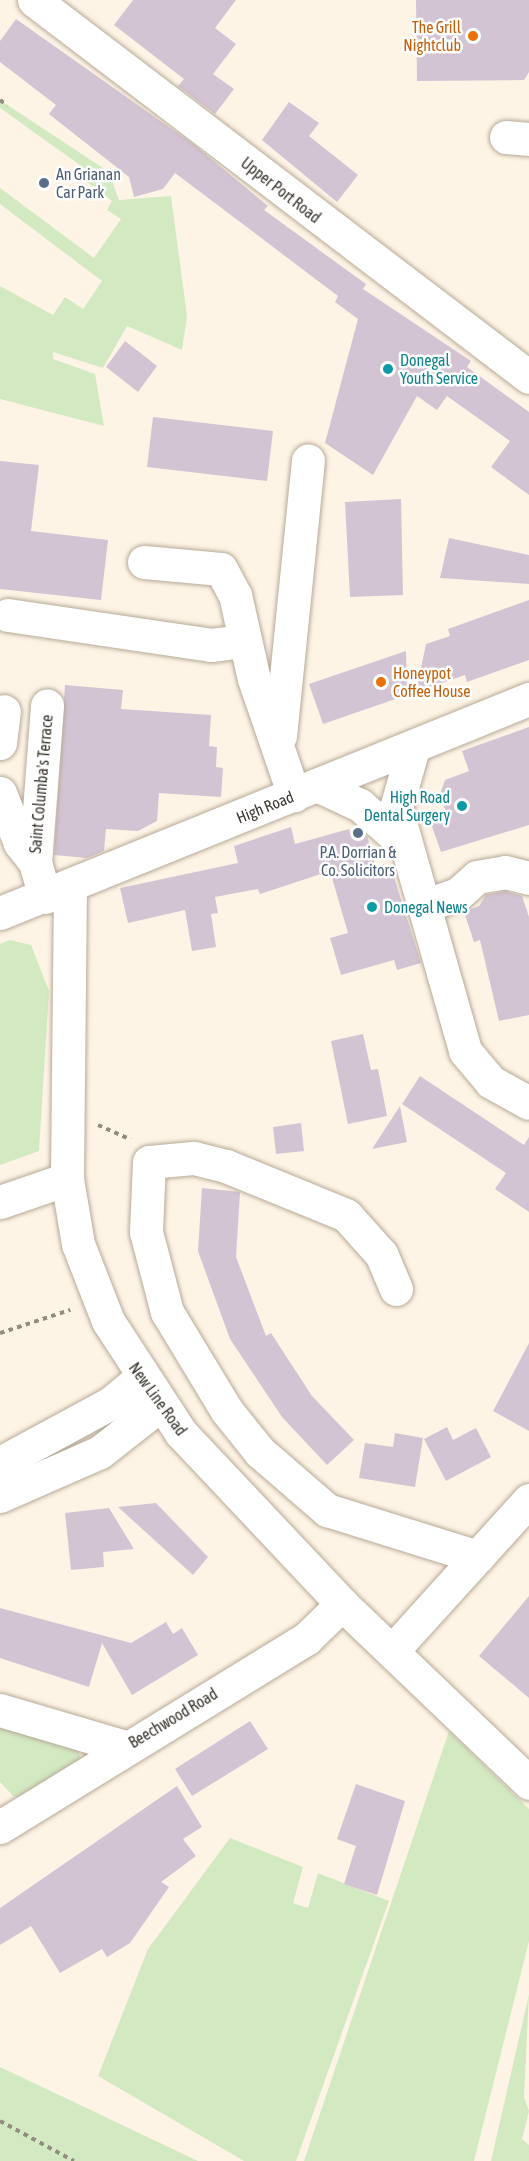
<!DOCTYPE html>
<html>
<head>
<meta charset="utf-8">
<style>
  body { margin:0 }
  #map { position:relative; width:529px; height:2161px; overflow:hidden; background:#fef4e5; font-family:"Asap Condensed",sans-serif }
  div>[style] { position:absolute }
  [style*='--x'] { left:calc(var(--x)*1px); top:calc(var(--y)*1px); width:calc(var(--w)*1px); rotate:calc(var(--a)*1deg) }
  .green>* { inset:0; background:#d3e9c2 }
  .building>* { inset:0; background:#d3c4d4 }
  .path>* { height:4px; margin-top:-2px; transform-origin:0; background:repeating-linear-gradient(90deg,#938c81 0 4.5px,transparent 0 9px) }
  .roads { filter:drop-shadow(0 0 2px #b6aa98) drop-shadow(0 0 2px #b6aa98) }
  .minor>* { height:33px; margin:-16.5px; padding:0 16.5px; transform-origin:16.5px; border-radius:16.5px; background:#fff }
  .dots>* { width:16px; height:16px; translate:-50% -50%; box-sizing:border-box; border:3px solid #fff; border-radius:50% }
  span { translate:-50% -50%; white-space:nowrap; text-align:center; line-height:1.15; -webkit-text-stroke:5px #fff; paint-order:stroke }
  .food-label { font-size:16px; color:#c56008 }
  .right { translate:-100% -50%; text-align:right }
  .left { translate:0 -50%; text-align:left }
  .service-label { font-size:16px; color:#4e5e75 }
  .street-label { font-size:16px; color:#3b362e }
  .culture-label { font-size:16px; color:#0d838f }
</style>
</head>
<body>
<div id="map">
  <div class="green">
    <i style="clip-path:polygon(0 100px,109px 172px,119px 200px,171px 196px,187px 316px,182px 350px,127px 326px,103px 368px,53px 352px,53px 359px,95px 374px,104px 426px,0 399px,0 286px,53px 315px,65px 297px,83px 309px,102px 281px,0 204px,0 188px,94px 258px,121px 219px,107px 210px,112px 201px,80px 177px,84px 168px,0 108px)"></i>
    <i style="clip-path:polygon(10px 940px,31px 945px,49px 991px,39px 1151px,0 1165px,0 944px)"></i>
    <i style="clip-path:polygon(0 1727px,78px 1750px,82px 1762px,22px 1798px,13px 1796px,0 1782px)"></i>
    <i style="clip-path:polygon(449px 1731px,529px 1809px,529px 1941px,474px 2161px,304px 2161px)"></i>
    <i style="clip-path:polygon(230px 1838px,303px 1867px,293px 1903px,308px 1908px,318px 1873px,389px 1901px,296px 2161px,244px 2161px,98px 2076px,148px 1949px)"></i>
    <i style="clip-path:polygon(529px 1994px,524px 2097px,529px 2111px,522px 2139px,529px 2145px,529px 2161px,491px 2161px)"></i>
    <i style="clip-path:polygon(0 2067px,198px 2161px,0 2161px)"></i>
  </div>
  <div class="building">
    <i style="clip-path:polygon(133px 0,236px 0,215px 28px,236px 44px,213px 74px,234px 89px,215px 114px,178px 86px,184px 79px,114px 25px)"></i>
    <i style="clip-path:polygon(416px 0,529px 0,529px 72px,524px 80px,417px 81px)"></i>
    <i style="clip-path:polygon(16px 19px,193px 144px,268px 206px,264px 210px,366px 284px,363px 289px,471px 361px,467px 367px,529px 412px,529px 495px,491px 467px,510px 441px,447px 396px,437px 410px,417px 396px,373px 475px,325px 443px,358px 319px,335px 302px,338px 296px,175px 173px,163px 189px,134px 197px,129px 177px,49px 114px,56px 105px,0 62px,0 41px)"></i>
    <i style="clip-path:polygon(289px 102px,319px 123px,309px 136px,358px 175px,337px 202px,262px 140px)"></i>
    <i style="clip-path:polygon(125px 341px,157px 366px,138px 392px,106px 367px)"></i>
    <i style="clip-path:polygon(153px 417px,273px 431px,267px 481px,147px 467px)"></i>
    <i style="clip-path:polygon(0 461px,39px 465px,31px 531px,108px 540px,101px 600px,0 589px)"></i>
    <i style="clip-path:polygon(401px 499px,403px 595px,350px 597px,345px 502px)"></i>
    <i style="clip-path:polygon(449px 538px,529px 555px,529px 584px,440px 578px)"></i>
    <i style="clip-path:polygon(529px 600px,529px 660px,467px 682px,465px 675px,416px 692px,426px 644px,450px 636px,448px 629px)"></i>
    <i style="clip-path:polygon(406px 651px,407px 695px,323px 724px,309px 684px)"></i>
    <i style="clip-path:polygon(65px 685px,123px 690px,121px 709px,211px 715px,209px 746px,217px 747px,216px 767px,223px 768px,221px 797px,159px 793px,157px 821px,138px 831px,106px 829px,104px 851px,87px 858px,54px 855px)"></i>
    <i style="clip-path:polygon(529px 727px,529px 825px,441px 852px,431px 824px,448px 818px,440px 794px,445px 780px,469px 771px,462px 751px)"></i>
    <i style="clip-path:polygon(291px 827px,295px 844px,349px 829px,351px 835px,367px 836px,379px 878px,393px 874px,421px 963px,397px 970px,394px 960px,341px 975px,330px 938px,348px 933px,330px 871px,260px 894px,258px 889px,215px 897px,218px 913px,211px 914px,216px 947px,192px 951px,185px 910px,128px 923px,120px 888px,238px 863px,234px 846px)"></i>
    <i style="clip-path:polygon(505px 891px,522px 896px,529px 917px,529px 1015px,499px 1021px,480px 940px,474px 942px,464px 912px,479px 906px,486px 895px)"></i>
    <i style="clip-path:polygon(363px 1034px,371px 1070px,378px 1069px,387px 1116px,348px 1124px,331px 1041px)"></i>
    <i style="clip-path:polygon(420px 1076px,524px 1145px,529px 1137px,529px 1212px,495px 1189px,506px 1173px,402px 1104px)"></i>
    <i style="clip-path:polygon(400px 1106px,407px 1142px,372px 1149px)"></i>
    <i style="clip-path:polygon(301px 1123px,304px 1151px,276px 1154px,273px 1127px)"></i>
    <i style="clip-path:polygon(202px 1188px,240px 1192px,236px 1257px,266px 1336px,271px 1333px,312px 1396px,354px 1440px,327px 1465px,282px 1417px,230px 1339px,198px 1251px)"></i>
    <i style="clip-path:polygon(529px 1343px,529px 1431px,493px 1411px)"></i>
    <i style="clip-path:polygon(447px 1427px,453px 1440px,476px 1428px,491px 1457px,446px 1481px,424px 1439px)"></i>
    <i style="clip-path:polygon(395px 1433px,423px 1438px,415px 1487px,359px 1478px,365px 1443px,393px 1447px)"></i>
    <i style="clip-path:polygon(156px 1503px,208px 1557px,193px 1575px,118px 1507px)"></i>
    <i style="clip-path:polygon(109px 1508px,134px 1549px,103px 1552px,104px 1567px,71px 1570px,65px 1513px)"></i>
    <i style="clip-path:polygon(529px 1596px,529px 1698px,479px 1656px)"></i>
    <i style="clip-path:polygon(0 1608px,131px 1643px,166px 1622px,173px 1634px,182px 1628px,198px 1655px,132px 1695px,102px 1643px,89px 1687px,0 1658px)"></i>
    <i style="clip-path:polygon(250px 1721px,268px 1749px,192px 1796px,175px 1769px)"></i>
    <i style="clip-path:polygon(356px 1784px,405px 1801px,377px 1895px,344px 1884px,356px 1846px,337px 1839px)"></i>
    <i style="clip-path:polygon(177px 1786px,202px 1827px,183px 1839px,196px 1856px,161px 1882px,169px 1887px,130px 1943px,107px 1957px,102px 1949px,60px 1973px,31px 1926px,0 1945px,0 1908px)"></i>
  </div>
  <div class="path">
    <i style="--x:0;--y:100;--w:9;--a:36"></i>
    <i style="--x:98;--y:1125;--w:36;--a:24"></i>
    <i style="--x:0;--y:1333;--w:74;--a:-18.2"></i>
    <i style="--x:0;--y:2121;--w:84;--a:28.4"></i>
  </div>
  <div class="roads">
    <div class="minor">
      <i style="--x:34;--y:0;--w:622;--a:37.29"></i>
      <i style="--x:506;--y:137;--w:23;--a:5"></i>
      <i style="--x:144;--y:562;--w:77;--a:5.2"></i>
      <i style="--x:221;--y:569;--w:30;--a:62"></i>
      <i style="--x:235;--y:595;--w:86;--a:77.3"></i>
      <i style="--x:254;--y:679;--w:123;--a:71"></i>
      <i style="--x:8;--y:615;--w:205;--a:8.4"></i>
      <i style="--x:211;--y:645;--w:33;--a:-7"></i>
      <i style="--x:280;--y:736;--w:277;--a:-84.2"></i>
      <i style="--x:0;--y:743;--w:32;--a:-83"></i>
      <i style="--x:413;--y:748;--w:62;--a:105.8"></i>
      <i style="--x:396;--y:808;--w:253;--a:74.1"></i>
      <i style="--x:465;--y:1051;--w:40;--a:50"></i>
      <i style="--x:491;--y:1082;--w:43;--a:28.9"></i>
      <i style="--x:319;--y:786;--w:45;--a:24.9"></i>
      <i style="--x:360;--y:805;--w:57;--a:41.5"></i>
      <i style="--x:0;--y:793;--w:54;--a:68.2"></i>
      <i style="--x:20;--y:843;--w:24;--a:52"></i>
      <i style="--x:70;--y:887;--w:292;--a:90.6"></i>
      <i style="--x:67;--y:1179;--w:66;--a:80.4"></i>
      <i style="--x:78;--y:1244;--w:83;--a:68.7"></i>
      <i style="--x:108;--y:1321;--w:134;--a:56.9"></i>
      <i style="--x:181;--y:1433;--w:235;--a:46.7"></i>
      <i style="--x:342;--y:1604;--w:259;--a:43.7"></i>
      <i style="--x:45;--y:897;--w:36;--a:-106"></i>
      <i style="--x:35;--y:862;--w:157;--a:-85.6"></i>
      <i style="--x:423;--y:906;--w:37;--a:-19"></i>
      <i style="--x:458;--y:894;--w:25;--a:-42"></i>
      <i style="--x:477;--y:877;--w:28;--a:-10"></i>
      <i style="--x:505;--y:872;--w:25;--a:14"></i>
      <i style="--x:0;--y:913;--w:571;--a:-22.03"></i>
      <i style="--x:0;--y:1202;--w:71;--a:-18.9"></i>
      <i style="--x:396;--y:1289;--w:38;--a:-113"></i>
      <i style="--x:381;--y:1254;--w:52;--a:-131.9"></i>
      <i style="--x:346;--y:1215;--w:130;--a:-157.8"></i>
      <i style="--x:226;--y:1166;--w:34;--a:-166"></i>
      <i style="--x:193;--y:1158;--w:44;--a:174.8"></i>
      <i style="--x:149;--y:1162;--w:70;--a:92.5"></i>
      <i style="--x:146;--y:1232;--w:83;--a:75.3"></i>
      <i style="--x:167;--y:1312;--w:116;--a:58.8"></i>
      <i style="--x:227;--y:1411;--w:53;--a:51.2"></i>
      <i style="--x:260;--y:1452;--w:89;--a:40.9"></i>
      <i style="--x:327;--y:1510;--w:158;--a:17.3"></i>
      <i style="--x:0;--y:1463;--w:126;--a:-28.4"></i>
      <i style="--x:111;--y:1403;--w:39;--a:-40"></i>
      <i style="--x:0;--y:1496;--w:109;--a:-23.7"></i>
      <i style="--x:100;--y:1452;--w:76;--a:-38.1"></i>
      <i style="--x:392;--y:1651;--w:204;--a:-47.8"></i>
      <i style="--x:0;--y:1710;--w:130;--a:16.5"></i>
      <i style="--x:0;--y:1827;--w:361;--a:-31.6"></i>
      <i style="--x:307;--y:1638;--w:49;--a:-44.2"></i>
    </div>
  </div>
  <div class="dots">
    <i style="left:473px;top:36px;background:#e8710a"></i>
    <i style="left:44px;top:183px;background:#5c6f8a"></i>
    <i style="left:388px;top:369px;background:#0f9aa8"></i>
    <i style="left:381px;top:682px;background:#e8710a"></i>
    <i style="left:462px;top:806px;background:#0f9aa8"></i>
    <i style="left:358px;top:833px;background:#5c6f8a"></i>
    <i style="left:372px;top:907px;background:#0f9aa8"></i>
  </div>
  <div class="food-label">
    <span class="right" style="left:461px;top:36px">The Grill<br>Nightclub</span>
    <span class="left" style="left:393px;top:682px">Honeypot<br>Coffee House</span>
  </div>
  <div class="service-label">
    <span class="left" style="left:56px;top:183px">An Grianan<br>Car Park</span>
    <span style="left:358px;top:861px">P.A. Dorrian &amp;<br>Co. Solicitors</span>
  </div>
  <div class="street-label">
    <span style="left:281px;top:190px;rotate:38deg">Upper Port Road</span>
    <span style="left:41px;top:784px;rotate:-85deg">Saint Columba's Terrace</span>
    <span style="left:265px;top:807px;rotate:-22deg">High Road</span>
    <span style="left:158px;top:1399px;rotate:54deg">New Line Road</span>
    <span style="left:173px;top:1718px;rotate:-31deg">Beechwood Road</span>
  </div>
  <div class="culture-label">
    <span class="left" style="left:400px;top:369px">Donegal<br>Youth Service</span>
    <span class="right" style="left:450px;top:806px">High Road<br>Dental Surgery</span>
    <span class="left" style="left:384px;top:907px">Donegal News</span>
  </div>
</div>
</body>
</html>
